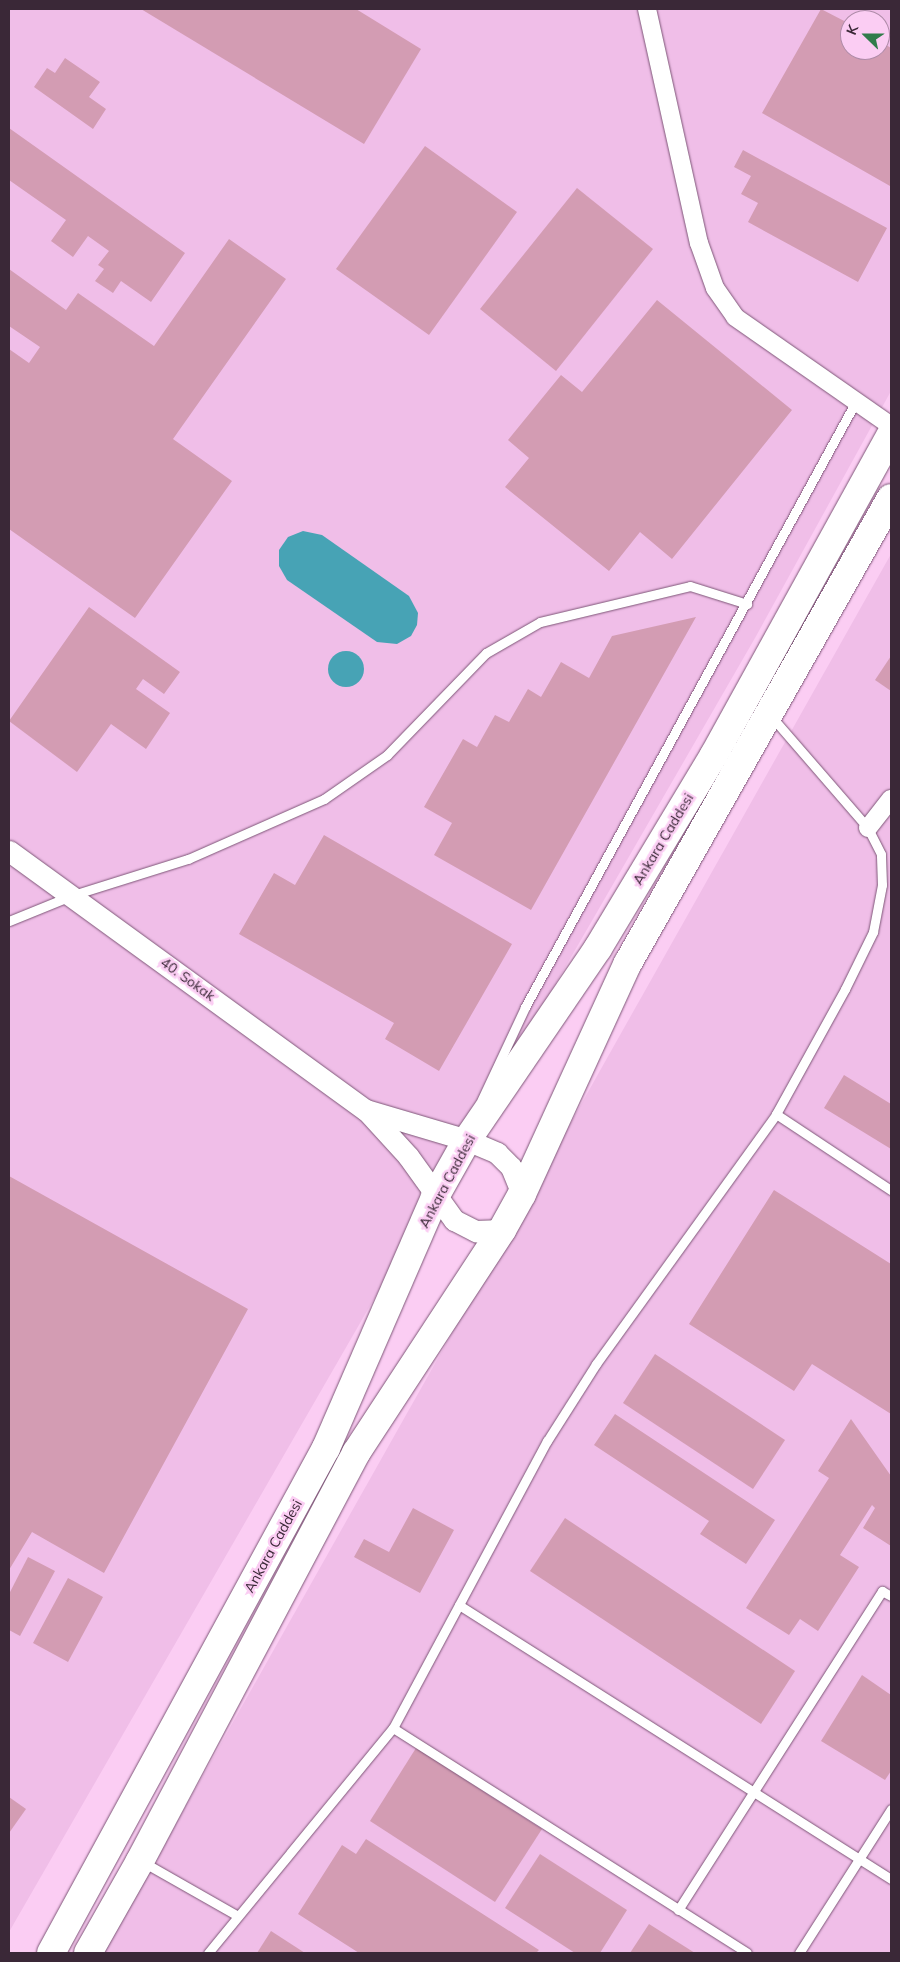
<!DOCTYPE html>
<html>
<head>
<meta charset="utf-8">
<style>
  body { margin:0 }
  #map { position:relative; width:900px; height:1962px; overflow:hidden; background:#fbcdf3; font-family:Mulish,sans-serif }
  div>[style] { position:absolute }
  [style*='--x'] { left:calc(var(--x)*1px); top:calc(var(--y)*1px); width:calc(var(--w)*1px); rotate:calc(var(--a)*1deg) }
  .built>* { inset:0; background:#f0bee8 }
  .water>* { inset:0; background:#47a3b5 }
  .round { border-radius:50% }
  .building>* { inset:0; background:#d39cb3 }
  .roads { filter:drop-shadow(0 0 1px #7d5677) drop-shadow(0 0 1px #7d5677) }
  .service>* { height:9px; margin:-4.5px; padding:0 4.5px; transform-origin:4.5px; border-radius:4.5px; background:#fff }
  .minor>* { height:18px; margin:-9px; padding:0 9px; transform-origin:9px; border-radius:9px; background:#fff }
  .tertiary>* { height:21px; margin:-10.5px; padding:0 10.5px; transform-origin:10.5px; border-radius:10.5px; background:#fff }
  .trunk>* { height:28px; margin:-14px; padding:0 14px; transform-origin:14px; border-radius:14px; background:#fff }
  span { translate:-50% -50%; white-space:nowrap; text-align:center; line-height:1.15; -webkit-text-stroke:5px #fbcdf3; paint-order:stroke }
  .street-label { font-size:14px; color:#3a2837 }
  .frame { position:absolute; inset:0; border:10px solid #3a2837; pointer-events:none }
  .north { position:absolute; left:840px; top:10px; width:50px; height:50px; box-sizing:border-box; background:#fbcdf3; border:1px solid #ae8ba8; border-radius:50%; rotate:292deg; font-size:14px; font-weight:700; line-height:20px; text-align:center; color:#3a2837 }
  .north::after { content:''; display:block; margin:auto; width:18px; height:22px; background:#317c4b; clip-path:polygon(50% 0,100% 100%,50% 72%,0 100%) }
</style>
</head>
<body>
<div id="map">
  <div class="built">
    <i style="clip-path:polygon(evenodd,9px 9px,891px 9px,891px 391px,755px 638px,9px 1932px,9px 9px,850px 20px,880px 20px,880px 50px,850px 50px,850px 20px)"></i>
    <i style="clip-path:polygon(891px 554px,891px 1953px,103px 1953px)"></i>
  </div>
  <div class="water">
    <i style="clip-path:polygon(303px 531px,322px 535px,409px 596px,418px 613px,417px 625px,411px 636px,397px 644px,377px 642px,287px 580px,279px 566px,279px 550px,288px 537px)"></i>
    <i class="round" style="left:328px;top:651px;width:36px;height:36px"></i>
  </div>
  <div class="building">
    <i style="clip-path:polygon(141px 9px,356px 9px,421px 49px,364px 144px)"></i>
    <i style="clip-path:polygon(821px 9px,850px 24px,850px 50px,880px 50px,880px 41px,891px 48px,890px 186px,762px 113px)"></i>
    <i style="clip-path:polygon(65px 58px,100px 82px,89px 97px,106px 109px,93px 129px,34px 87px,47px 68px,55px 73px)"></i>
    <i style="clip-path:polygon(9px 128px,185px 253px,151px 302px,121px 281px,113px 293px,95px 281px,104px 269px,98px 265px,109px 251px,88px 236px,73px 257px,51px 241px,66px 220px,9px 180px)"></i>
    <i style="clip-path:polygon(425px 146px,517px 212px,429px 335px,336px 269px)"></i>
    <i style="clip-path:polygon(743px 150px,887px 228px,858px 282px,748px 222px,758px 203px,741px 194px,751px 176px,734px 167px)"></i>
    <i style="clip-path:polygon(577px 188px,653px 249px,556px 371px,480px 309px)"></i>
    <i style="clip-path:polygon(229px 239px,286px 279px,173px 439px,232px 481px,135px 618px,9px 529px,9px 349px,29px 363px,40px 347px,9px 326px,9px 269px,66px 310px,78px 293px,154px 346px)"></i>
    <i style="clip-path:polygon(657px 300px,792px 410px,672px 559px,640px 532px,609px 571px,505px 487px,529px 458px,508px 440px,561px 375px,582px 392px)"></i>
    <i style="clip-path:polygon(89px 607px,180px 672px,164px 694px,143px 679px,136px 689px,170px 713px,146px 749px,111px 724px,77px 772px,9px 721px)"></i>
    <i style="clip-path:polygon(696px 617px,531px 910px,434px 855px,452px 823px,424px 807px,463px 739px,477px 747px,495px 715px,509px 722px,528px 689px,541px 697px,561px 662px,589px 678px,612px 636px)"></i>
    <i style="clip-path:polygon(891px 656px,891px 691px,875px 680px)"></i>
    <i style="clip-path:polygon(324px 835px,512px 944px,439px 1071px,385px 1039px,394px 1023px,239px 934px,274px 873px,295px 885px)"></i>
    <i style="clip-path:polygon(844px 1075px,891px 1104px,891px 1149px,824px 1108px)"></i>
    <i style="clip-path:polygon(9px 1176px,248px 1309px,104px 1573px,32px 1532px,9px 1570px)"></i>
    <i style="clip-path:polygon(774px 1190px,891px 1264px,891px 1414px,812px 1364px,794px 1391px,689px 1324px)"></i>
    <i style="clip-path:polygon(655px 1354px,785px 1440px,753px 1489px,623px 1403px)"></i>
    <i style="clip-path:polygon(615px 1414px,775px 1520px,746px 1564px,700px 1534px,709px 1521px,594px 1445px)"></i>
    <i style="clip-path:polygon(851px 1419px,891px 1476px,891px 1546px,863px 1528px,875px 1508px,872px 1505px,840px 1555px,859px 1567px,818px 1631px,800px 1619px,789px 1635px,746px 1608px,829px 1478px,818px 1471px)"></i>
    <i style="clip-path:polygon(413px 1508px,454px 1530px,420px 1593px,354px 1557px,364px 1539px,389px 1552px)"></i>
    <i style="clip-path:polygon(565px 1518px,795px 1671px,761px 1724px,530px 1571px)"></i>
    <i style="clip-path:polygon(28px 1557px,55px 1571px,20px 1636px,9px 1630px,9px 1594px)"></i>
    <i style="clip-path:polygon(68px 1578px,103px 1597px,68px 1662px,33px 1643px)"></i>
    <i style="clip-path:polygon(862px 1675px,891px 1695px,891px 1771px,885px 1780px,821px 1741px)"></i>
    <i style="clip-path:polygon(416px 1748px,542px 1829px,495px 1902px,370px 1821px)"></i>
    <i style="clip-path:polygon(9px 1797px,26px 1809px,9px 1833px)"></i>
    <i style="clip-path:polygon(366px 1839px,539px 1950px,536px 1953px,359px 1953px,298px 1914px,342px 1845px,356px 1854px)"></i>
    <i style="clip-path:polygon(540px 1854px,627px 1910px,600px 1953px,575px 1953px,505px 1908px)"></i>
    <i style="clip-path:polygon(649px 1924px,695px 1953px,630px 1953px)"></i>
    <i style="clip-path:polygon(271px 1931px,305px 1953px,257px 1953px)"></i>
  </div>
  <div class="roads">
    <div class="service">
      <i style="--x:9;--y:921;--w:69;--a:-22.1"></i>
      <i style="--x:73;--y:895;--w:121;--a:-17.4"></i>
      <i style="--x:188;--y:859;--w:149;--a:-23.8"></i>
      <i style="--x:324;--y:799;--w:77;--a:-34.9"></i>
      <i style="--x:387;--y:755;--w:142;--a:-45.9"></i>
      <i style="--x:486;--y:653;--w:62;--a:-29.9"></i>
      <i style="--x:540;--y:622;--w:154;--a:-13.5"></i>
      <i style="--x:690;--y:586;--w:60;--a:17.5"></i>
      <i style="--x:482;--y:1099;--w:102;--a:-64.9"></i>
      <i style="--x:525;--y:1007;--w:688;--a:-61.35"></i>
      <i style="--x:776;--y:1114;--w:138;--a:33.5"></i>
      <i style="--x:459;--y:1605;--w:512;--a:32.39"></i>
      <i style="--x:393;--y:1728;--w:419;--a:32.4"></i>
      <i style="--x:143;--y:1862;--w:109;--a:29.6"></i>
      <i style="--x:678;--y:1910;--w:379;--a:-57.4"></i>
      <i style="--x:882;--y:1591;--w:10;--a:29"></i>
      <i style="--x:208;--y:1953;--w:291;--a:-50.6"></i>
      <i style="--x:393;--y:1728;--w:326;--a:-61.8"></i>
      <i style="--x:547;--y:1441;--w:91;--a:-57.5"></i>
      <i style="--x:596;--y:1364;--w:308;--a:-54.2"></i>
      <i style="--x:776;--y:1114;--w:143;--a:-61.1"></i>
      <i style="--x:845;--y:989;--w:64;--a:-63.8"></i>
      <i style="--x:873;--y:932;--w:48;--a:-79.2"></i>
      <i style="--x:882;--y:885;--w:31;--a:-92"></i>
      <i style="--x:881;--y:854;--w:29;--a:-117"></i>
      <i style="--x:868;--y:828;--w:147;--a:-130.9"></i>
      <i style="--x:799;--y:1953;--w:171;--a:-57.4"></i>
    </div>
    <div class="minor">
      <i style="--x:647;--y:9;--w:240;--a:77.5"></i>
      <i style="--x:699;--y:243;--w:48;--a:70.4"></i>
      <i style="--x:715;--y:288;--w:35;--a:55"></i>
      <i style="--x:735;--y:317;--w:190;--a:34.9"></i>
      <i style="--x:868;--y:828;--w:37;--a:-52"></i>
    </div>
    <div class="tertiary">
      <i style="--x:9;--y:851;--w:441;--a:36"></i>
      <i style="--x:366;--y:1110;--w:62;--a:47.6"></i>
      <i style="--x:408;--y:1156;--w:79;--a:54.3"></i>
      <i style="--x:454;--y:1220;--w:25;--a:27"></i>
      <i style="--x:476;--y:1231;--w:26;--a:-2"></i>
      <i style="--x:366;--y:1110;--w:105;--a:16.5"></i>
      <i style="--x:467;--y:1140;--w:33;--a:23"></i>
      <i style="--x:497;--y:1153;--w:20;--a:45"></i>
      <i style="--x:511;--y:1167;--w:29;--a:68"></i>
    </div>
    <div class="trunk">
      <i style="--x:51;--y:1953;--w:575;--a:-61.43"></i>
      <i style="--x:326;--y:1448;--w:274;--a:-66.5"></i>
      <i style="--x:435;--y:1197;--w:65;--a:-60.7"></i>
      <i style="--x:467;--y:1140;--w:232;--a:-55.7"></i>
      <i style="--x:598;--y:948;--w:225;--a:-59"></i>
      <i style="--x:714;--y:755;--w:366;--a:-61.1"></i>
      <i style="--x:88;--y:1953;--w:106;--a:-60.5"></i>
      <i style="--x:140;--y:1861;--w:462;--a:-62.1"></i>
      <i style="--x:356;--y:1453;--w:267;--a:-56.8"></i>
      <i style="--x:502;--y:1230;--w:41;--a:-60.9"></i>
      <i style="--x:522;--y:1194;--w:254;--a:-65.4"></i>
      <i style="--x:628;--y:963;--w:534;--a:-60.51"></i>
    </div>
  </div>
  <div class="street-label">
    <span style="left:663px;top:839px;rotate:-59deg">Ankara Caddesi</span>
    <span style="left:188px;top:979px;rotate:36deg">40. Sokak</span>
    <span style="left:447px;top:1181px;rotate:-62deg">Ankara Caddesi</span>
    <span style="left:273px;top:1546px;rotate:-61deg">Ankara Caddesi</span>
  </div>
  <div class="frame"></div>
  <div class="north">K</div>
</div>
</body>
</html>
